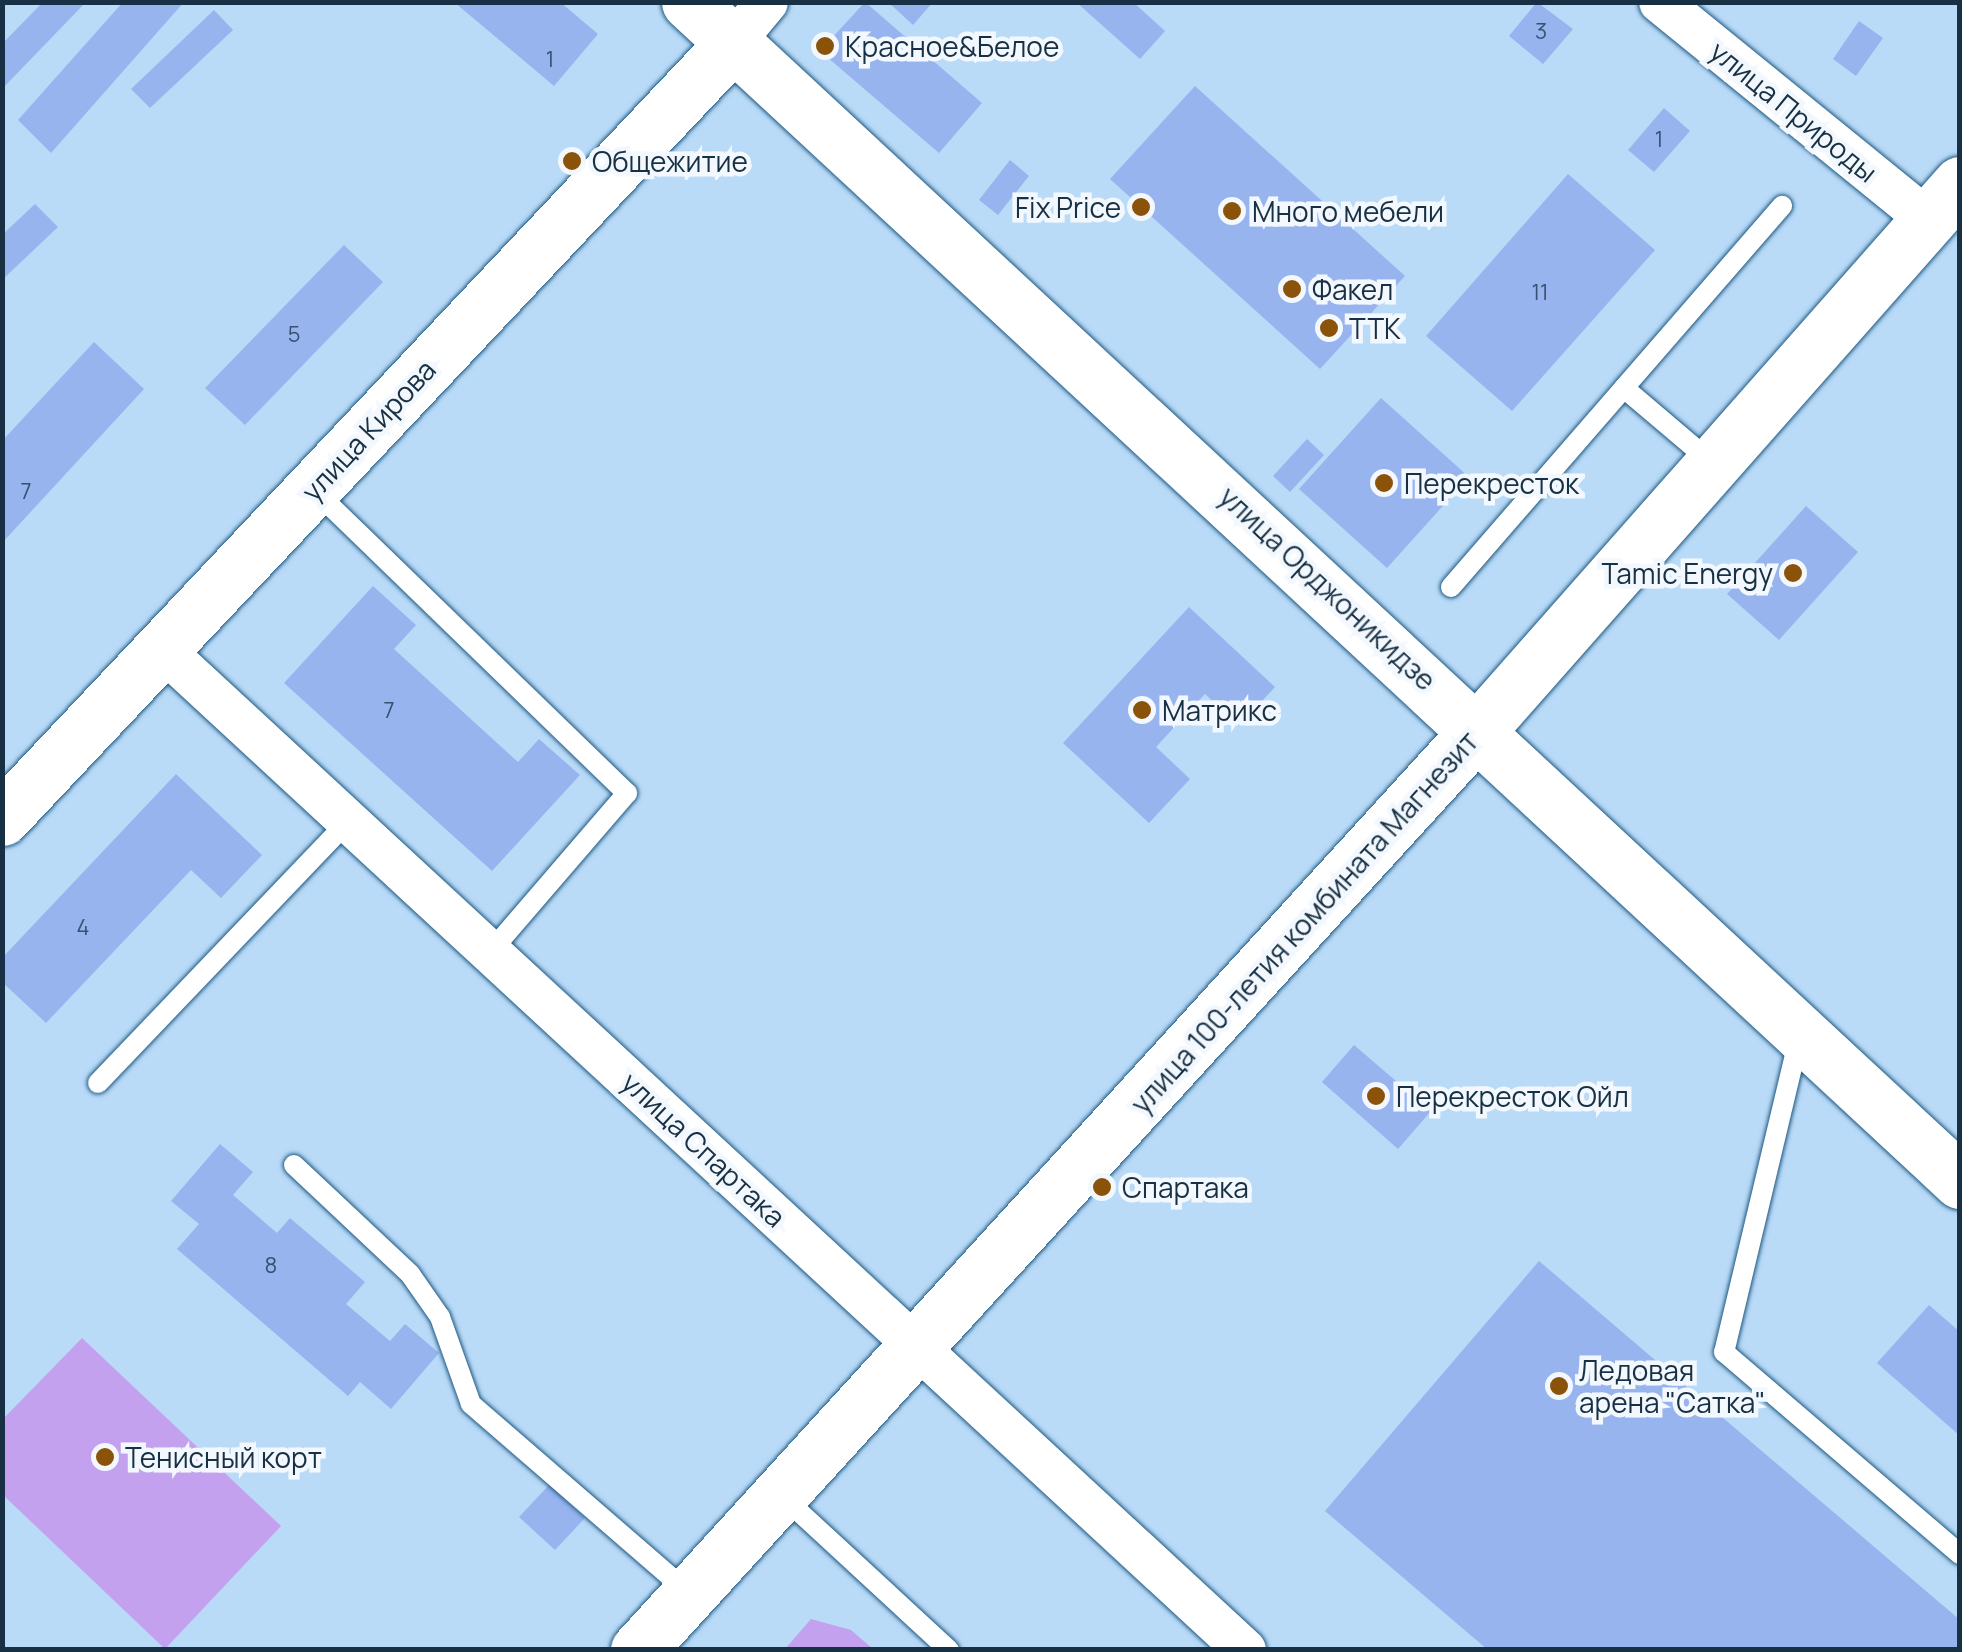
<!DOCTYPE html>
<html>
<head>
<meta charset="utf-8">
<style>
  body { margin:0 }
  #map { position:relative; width:1962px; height:1652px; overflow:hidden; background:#b9dbf8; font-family:Manrope,sans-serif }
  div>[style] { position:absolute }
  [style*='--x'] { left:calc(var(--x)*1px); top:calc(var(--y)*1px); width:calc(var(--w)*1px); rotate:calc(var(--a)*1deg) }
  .green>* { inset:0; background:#c4a1ef }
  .building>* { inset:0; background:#97b4ef }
  .roads { filter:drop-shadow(0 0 2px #1e5882) drop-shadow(0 0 2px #1e5882) }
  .lane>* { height:20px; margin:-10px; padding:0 10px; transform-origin:10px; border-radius:10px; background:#fff }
  .street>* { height:42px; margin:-21px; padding:0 21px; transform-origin:21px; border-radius:21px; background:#fff }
  .secondary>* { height:55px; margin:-27.5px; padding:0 27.5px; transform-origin:27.5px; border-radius:27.5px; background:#fff }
  .primary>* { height:55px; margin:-27.5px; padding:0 27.5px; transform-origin:27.5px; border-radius:27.5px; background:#fff }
  .dots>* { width:28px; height:28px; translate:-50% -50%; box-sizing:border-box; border:5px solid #f2f8fd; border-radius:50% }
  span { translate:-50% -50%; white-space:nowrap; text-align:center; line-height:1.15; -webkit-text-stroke:9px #f2f8fd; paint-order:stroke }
  .number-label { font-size:22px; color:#38516e }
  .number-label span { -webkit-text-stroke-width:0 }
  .poi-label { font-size:28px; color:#183043 }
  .left { translate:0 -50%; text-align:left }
  .right { translate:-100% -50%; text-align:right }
  .street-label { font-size:28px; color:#183043 }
  .frame { position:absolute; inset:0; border:5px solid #183043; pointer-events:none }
</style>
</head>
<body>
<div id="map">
  <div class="green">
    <i style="clip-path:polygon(82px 1338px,281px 1526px,165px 1649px,3px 1495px,3px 1419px)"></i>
    <i style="clip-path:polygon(811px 1619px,851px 1630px,873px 1649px,785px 1649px)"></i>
  </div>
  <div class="building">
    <i style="clip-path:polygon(43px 2px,86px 2px,2px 89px,2px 44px)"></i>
    <i style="clip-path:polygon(123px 2px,184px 2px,51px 153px,18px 120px)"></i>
    <i style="clip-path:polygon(454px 2px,560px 2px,598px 34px,554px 86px)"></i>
    <i style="clip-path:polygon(865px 2px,982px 103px,939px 153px,820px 51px)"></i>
    <i style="clip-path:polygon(888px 2px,933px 2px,913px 25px)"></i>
    <i style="clip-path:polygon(1076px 2px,1133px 2px,1165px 31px,1140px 59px)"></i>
    <i style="clip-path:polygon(1537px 2px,1573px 29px,1543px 64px,1509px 36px)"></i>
    <i style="clip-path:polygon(214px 10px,233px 30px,150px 108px,131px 89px)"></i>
    <i style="clip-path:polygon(1859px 21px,1883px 38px,1856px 76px,1833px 59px)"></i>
    <i style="clip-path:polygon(1195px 86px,1405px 276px,1320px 369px,1110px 179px)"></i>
    <i style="clip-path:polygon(1664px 108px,1690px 131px,1654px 172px,1628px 150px)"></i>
    <i style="clip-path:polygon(1010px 160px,1029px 176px,998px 215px,979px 200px)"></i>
    <i style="clip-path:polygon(1568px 174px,1655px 250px,1512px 411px,1426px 336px)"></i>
    <i style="clip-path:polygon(35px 204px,58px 227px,2px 280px,2px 235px)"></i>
    <i style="clip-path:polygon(344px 245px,383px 282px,245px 425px,205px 388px)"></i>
    <i style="clip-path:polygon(94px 342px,144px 389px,2px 543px,2px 441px)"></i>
    <i style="clip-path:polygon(1381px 398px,1469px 477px,1387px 568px,1299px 489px)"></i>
    <i style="clip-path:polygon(1307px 439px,1324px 455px,1290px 492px,1273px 476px)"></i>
    <i style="clip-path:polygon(1806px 506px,1858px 552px,1779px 640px,1727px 594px)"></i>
    <i style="clip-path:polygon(373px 586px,416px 625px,394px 649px,518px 762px,539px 739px,580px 775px,492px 871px,284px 683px)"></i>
    <i style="clip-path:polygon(1189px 607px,1275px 687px,1239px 726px,1205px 694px,1156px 747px,1190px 779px,1149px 823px,1063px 743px)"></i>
    <i style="clip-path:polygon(176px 774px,262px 855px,221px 898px,191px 870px,46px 1023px,2px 982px,2px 958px)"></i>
    <i style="clip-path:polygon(1354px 1045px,1431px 1111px,1398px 1149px,1322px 1082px)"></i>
    <i style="clip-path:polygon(220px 1144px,253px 1172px,233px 1195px,277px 1233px,290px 1218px,365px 1282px,346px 1304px,390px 1341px,405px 1324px,439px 1353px,391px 1409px,360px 1382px,348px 1396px,177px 1249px,199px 1224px,171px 1201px)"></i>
    <i style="clip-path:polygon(1539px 1261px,1960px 1620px,1960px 1650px,1488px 1650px,1325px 1511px)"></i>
    <i style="clip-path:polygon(1929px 1305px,1960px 1332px,1960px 1436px,1877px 1363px)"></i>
    <i style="clip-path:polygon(549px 1485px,585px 1518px,555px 1550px,519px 1517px)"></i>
  </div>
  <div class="roads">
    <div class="lane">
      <i style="--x:1624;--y:388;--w:113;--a:40.3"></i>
      <i style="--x:316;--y:492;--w:433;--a:44.1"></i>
      <i style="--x:627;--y:793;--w:210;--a:130.7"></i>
      <i style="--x:1451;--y:587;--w:505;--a:-49.02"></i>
      <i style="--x:1799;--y:1038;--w:323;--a:103.4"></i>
      <i style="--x:1724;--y:1352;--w:311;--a:40.6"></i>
      <i style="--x:98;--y:1083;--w:362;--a:-46.3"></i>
      <i style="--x:294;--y:1165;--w:159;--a:43.2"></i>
      <i style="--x:410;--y:1274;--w:52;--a:55.1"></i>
      <i style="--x:440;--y:1317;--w:92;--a:70.4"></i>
      <i style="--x:471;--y:1404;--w:289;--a:40.9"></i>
      <i style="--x:782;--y:1496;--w:227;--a:42.7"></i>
    </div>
    <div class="street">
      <i style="--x:1660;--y:2;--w:345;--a:39.1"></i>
      <i style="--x:733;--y:43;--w:53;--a:-50.3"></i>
      <i style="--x:162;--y:649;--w:1475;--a:42.75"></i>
    </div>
    <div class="secondary">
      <i style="--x:2;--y:818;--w:1065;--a:-46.67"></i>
      <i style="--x:638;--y:1650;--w:1247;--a:-47.6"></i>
      <i style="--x:1479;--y:729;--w:727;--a:-48.57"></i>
    </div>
    <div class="primary">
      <i style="--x:689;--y:2;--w:1734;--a:42.85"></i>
    </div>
  </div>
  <div class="dots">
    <i style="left:825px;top:46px;background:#8b5209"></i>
    <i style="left:572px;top:161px;background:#8b5209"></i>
    <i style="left:1141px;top:207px;background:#8b5209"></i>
    <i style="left:1232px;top:211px;background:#8b5209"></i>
    <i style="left:1292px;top:289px;background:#8b5209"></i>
    <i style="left:1329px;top:328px;background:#8b5209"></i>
    <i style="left:1384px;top:483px;background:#8b5209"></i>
    <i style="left:1793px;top:573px;background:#8b5209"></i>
    <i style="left:1142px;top:710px;background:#8b5209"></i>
    <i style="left:1376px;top:1096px;background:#8b5209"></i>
    <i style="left:1102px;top:1187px;background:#8b5209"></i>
    <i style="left:1559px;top:1386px;background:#8b5209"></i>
    <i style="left:105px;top:1457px;background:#8b5209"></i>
  </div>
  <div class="number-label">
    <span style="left:1541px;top:32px">3</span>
    <span style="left:550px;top:60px">1</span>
    <span style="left:1659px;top:140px">1</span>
    <span style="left:1540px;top:293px">11</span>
    <span style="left:294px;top:335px">5</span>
    <span style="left:26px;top:492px">7</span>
    <span style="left:389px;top:711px">7</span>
    <span style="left:83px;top:928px">4</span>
    <span style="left:271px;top:1266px">8</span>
  </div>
  <div class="poi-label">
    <span class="left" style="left:845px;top:46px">Красное&amp;Белое</span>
    <span class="left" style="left:592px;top:161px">Общежитие</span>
    <span class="right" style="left:1121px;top:207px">Fix Price</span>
    <span class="left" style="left:1252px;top:211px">Много мебели</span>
    <span class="left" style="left:1312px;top:289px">Факел</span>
    <span class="left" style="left:1349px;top:328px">ТТК</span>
    <span class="left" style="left:1404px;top:483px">Перекресток</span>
    <span class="right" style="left:1773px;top:573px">Tamic Energy</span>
    <span class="left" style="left:1162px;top:710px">Матрикс</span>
    <span class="left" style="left:1396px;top:1096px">Перекресток Ойл</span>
    <span class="left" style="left:1122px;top:1187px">Спартака</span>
    <span class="left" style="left:1579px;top:1386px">Ледовая<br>арена "Сатка"</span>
    <span class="left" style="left:125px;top:1457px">Тенисный корт</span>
  </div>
  <div class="street-label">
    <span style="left:1794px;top:111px;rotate:39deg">улица Природы</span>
    <span style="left:368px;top:430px;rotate:-47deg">улица Кирова</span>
    <span style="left:1328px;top:588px;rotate:43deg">улица Орджоникидзе</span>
    <span style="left:1304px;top:922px;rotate:-48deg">улица 100-летия комбината Магнезит</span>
    <span style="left:704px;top:1149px;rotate:43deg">улица Спартака</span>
  </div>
  <div class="frame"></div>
</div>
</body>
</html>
